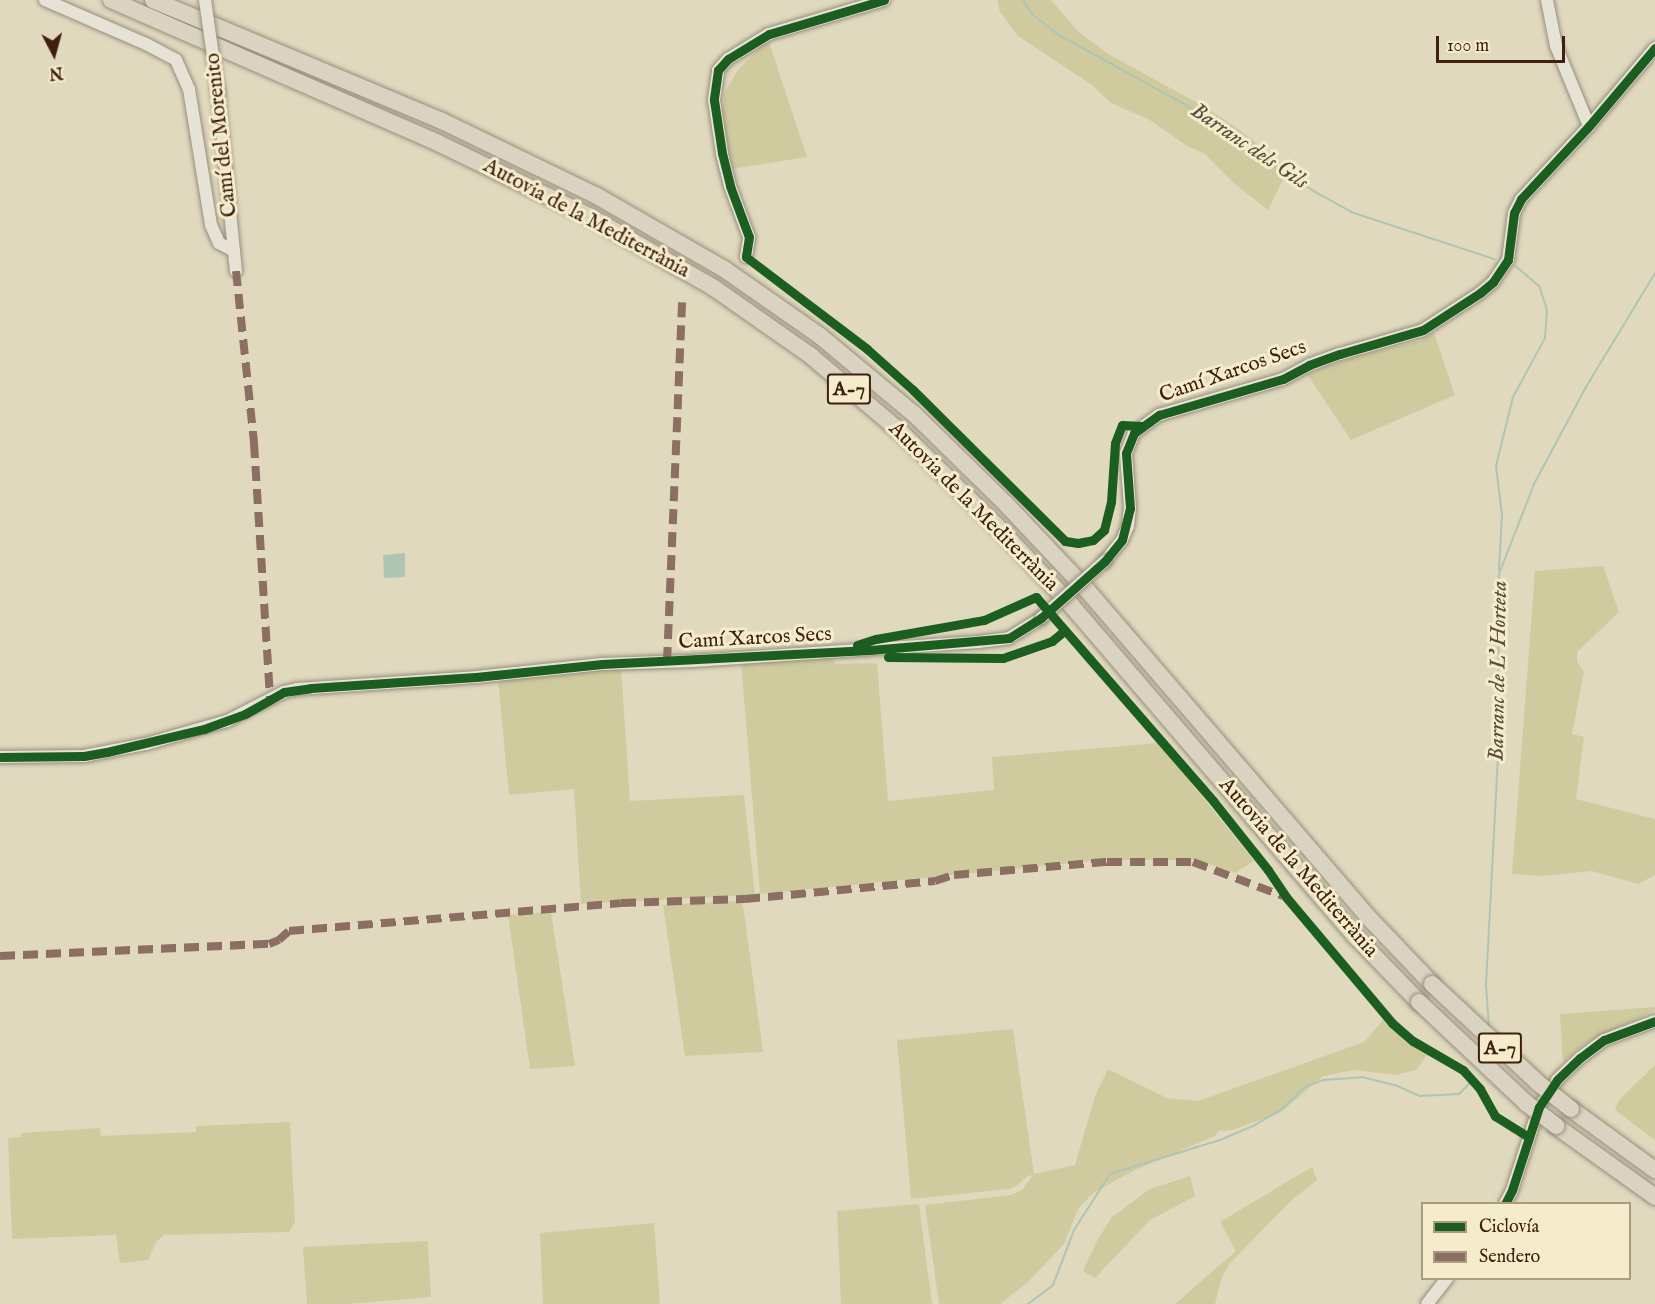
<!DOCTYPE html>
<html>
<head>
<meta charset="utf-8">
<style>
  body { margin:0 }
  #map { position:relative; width:1655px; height:1304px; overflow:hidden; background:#e0d9be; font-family:"IM FELL English",serif }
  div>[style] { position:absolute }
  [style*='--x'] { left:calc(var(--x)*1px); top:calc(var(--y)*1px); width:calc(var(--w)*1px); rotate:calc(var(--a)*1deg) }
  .green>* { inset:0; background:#cfcb9f }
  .water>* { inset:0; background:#afc5b3 }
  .stream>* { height:2px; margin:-1px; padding:0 1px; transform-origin:1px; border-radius:1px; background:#afc5b3 }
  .roads { filter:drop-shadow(0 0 2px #968e7d) drop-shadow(0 0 2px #968e7d) }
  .minor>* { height:12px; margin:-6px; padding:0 6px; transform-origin:6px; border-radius:6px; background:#e6e2d5 }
  .highway>* { height:16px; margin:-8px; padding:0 8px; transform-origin:8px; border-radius:8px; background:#dad3c1 }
  .bridges { filter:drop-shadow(0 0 2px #968e7d) drop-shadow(0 0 2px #968e7d) }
  .minor-bridge>* { height:12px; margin:-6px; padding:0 6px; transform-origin:6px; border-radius:6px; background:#e6e2d5 }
  .highway-bridge>* { height:16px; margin:-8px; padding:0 8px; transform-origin:8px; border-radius:8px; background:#dad3c1 }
  .quiet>* { height:8px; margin-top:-4px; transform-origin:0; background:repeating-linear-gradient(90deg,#8d6e63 0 15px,transparent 0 23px) }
  .cycleway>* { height:9px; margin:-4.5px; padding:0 4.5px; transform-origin:4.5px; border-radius:4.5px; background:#1b5e20 }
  span { translate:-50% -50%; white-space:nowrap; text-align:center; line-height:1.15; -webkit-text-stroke:6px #f5eccb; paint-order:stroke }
  .shield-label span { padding:2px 4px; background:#f5eccb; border:2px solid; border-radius:4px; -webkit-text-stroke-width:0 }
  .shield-label { font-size:20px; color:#3f200f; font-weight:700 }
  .street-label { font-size:21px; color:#3f200f }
  .water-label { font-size:22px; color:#5a4f3f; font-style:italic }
  .legend { position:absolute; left:1421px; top:1202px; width:210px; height:78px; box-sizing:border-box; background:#f5eccb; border:2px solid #ac9a80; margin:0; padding:8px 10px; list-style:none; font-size:18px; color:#3f200f }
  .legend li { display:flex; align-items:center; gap:12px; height:30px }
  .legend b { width:30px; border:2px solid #ac9a80 }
  .north { position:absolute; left:24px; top:24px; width:60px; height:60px; -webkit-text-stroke:4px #f5eccb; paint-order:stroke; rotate:174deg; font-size:16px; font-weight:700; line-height:24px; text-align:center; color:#3f200f }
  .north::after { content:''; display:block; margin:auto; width:21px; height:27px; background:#3f200f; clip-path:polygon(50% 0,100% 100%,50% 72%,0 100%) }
  .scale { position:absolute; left:1436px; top:36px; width:129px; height:27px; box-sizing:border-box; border:3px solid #3f200f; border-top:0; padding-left:8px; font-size:18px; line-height:21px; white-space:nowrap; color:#3f200f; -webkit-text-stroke:4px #f5eccb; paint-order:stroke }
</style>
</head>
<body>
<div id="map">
  <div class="green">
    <i style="clip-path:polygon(997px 0,1051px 0,1078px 31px,1108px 54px,1207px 108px,1241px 131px,1288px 169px,1268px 210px,1237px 186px,1205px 154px,1189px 147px,1148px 119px,1111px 103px,1092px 85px,1018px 36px,1000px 12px)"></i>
    <i style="clip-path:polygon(768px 39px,807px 157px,731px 169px,722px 113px,724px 93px,738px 70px)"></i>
    <i style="clip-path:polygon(1434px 333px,1455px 395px,1351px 440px,1307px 374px,1358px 356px,1419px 341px)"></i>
    <i style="clip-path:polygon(1603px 566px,1619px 612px,1577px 652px,1577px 661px,1584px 672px,1572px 734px,1584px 737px,1576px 799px,1655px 819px,1655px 875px,1638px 884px,1592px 871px,1543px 876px,1512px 874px,1535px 571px)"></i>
    <i style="clip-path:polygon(834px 657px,835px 664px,877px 663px,888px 801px,994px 790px,992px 757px,1159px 743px,1254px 861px,1235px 873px,1196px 860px,1103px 860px,760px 894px,741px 661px)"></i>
    <i style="clip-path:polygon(621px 667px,630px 801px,744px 795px,755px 895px,581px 904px,574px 789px,509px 795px,498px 679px)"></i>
    <i style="clip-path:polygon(737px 901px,743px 905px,763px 1052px,685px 1056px,663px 905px)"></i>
    <i style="clip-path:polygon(551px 912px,575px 1066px,530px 1069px,508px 915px)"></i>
    <i style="clip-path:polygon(1655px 1007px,1655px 1010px,1584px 1044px,1563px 1062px,1560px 1014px)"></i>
    <i style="clip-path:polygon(1385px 1018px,1427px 1055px,1416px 1070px,1395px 1075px,1355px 1070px,1323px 1076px,1280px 1113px,1232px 1130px,1219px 1131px,1215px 1136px,1135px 1170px,1093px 1193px,1078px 1209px,1064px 1244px,1027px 1283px,1000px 1304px,939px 1304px,925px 1205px,1011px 1195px,1022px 1190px,1033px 1175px,1027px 1176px,1018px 1185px,1009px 1189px,911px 1199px,897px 1040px,1013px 1029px,1034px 1174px,1075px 1165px,1095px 1096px,1108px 1069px,1167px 1098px,1198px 1101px,1364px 1042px)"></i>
    <i style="clip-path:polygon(1655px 1065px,1655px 1140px,1615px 1110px,1619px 1100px)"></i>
    <i style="clip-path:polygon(290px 1122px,295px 1222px,289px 1232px,164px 1235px,156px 1242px,148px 1260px,120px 1263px,116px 1235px,12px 1239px,8px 1138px,21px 1137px,21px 1133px,100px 1128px,101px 1136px,196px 1132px,196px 1126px)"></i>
    <i style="clip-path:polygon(1312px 1167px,1317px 1180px,1293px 1199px,1230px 1263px,1222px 1277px,1215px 1304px,1175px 1304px,1236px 1251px,1220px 1222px)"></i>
    <i style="clip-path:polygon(1190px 1176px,1195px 1196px,1150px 1220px,1095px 1278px,1083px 1271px,1098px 1239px,1112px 1217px,1150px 1189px)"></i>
    <i style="clip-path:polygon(919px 1204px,932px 1304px,841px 1304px,837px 1211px)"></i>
    <i style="clip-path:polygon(654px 1223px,660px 1304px,543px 1304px,540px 1233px)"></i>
    <i style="clip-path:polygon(428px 1241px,431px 1297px,347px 1304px,307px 1304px,303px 1247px)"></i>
  </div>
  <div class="water">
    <i style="clip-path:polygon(405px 553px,405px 577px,384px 578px,383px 555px)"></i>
  </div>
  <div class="stream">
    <i style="--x:1023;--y:0;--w:18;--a:56"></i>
    <i style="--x:1033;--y:15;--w:33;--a:38"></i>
    <i style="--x:1059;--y:35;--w:188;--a:28.9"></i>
    <i style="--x:1224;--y:126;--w:42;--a:43.1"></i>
    <i style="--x:1255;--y:155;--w:75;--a:31.4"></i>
    <i style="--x:1319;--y:194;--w:37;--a:29"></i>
    <i style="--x:1351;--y:212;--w:151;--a:18.2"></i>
    <i style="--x:1499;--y:570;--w:55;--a:-86.9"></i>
    <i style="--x:1502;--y:515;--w:49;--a:-97"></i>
    <i style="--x:1496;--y:466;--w:71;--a:-76.2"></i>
    <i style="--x:1513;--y:397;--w:67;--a:-61.5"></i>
    <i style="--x:1545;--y:338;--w:28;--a:-86"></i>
    <i style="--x:1547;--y:310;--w:25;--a:-108"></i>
    <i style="--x:1539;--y:286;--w:31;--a:-140"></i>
    <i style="--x:1489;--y:1028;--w:43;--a:-94"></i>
    <i style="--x:1486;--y:985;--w:228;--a:-87"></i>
    <i style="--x:1498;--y:757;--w:183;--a:-89.7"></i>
    <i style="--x:1499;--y:574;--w:97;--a:-68.7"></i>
    <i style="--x:1534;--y:484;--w:110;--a:-61.8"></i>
    <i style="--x:1586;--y:387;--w:133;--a:-58.8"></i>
    <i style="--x:1485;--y:1055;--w:12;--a:-81"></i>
    <i style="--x:1028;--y:1304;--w:31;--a:-37"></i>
    <i style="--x:1053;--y:1285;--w:59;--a:-69.1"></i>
    <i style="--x:1074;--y:1230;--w:67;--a:-57.3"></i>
    <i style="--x:1110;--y:1174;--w:115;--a:-17.2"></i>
    <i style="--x:1220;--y:1140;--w:38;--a:-23"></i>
    <i style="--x:1255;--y:1125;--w:31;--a:-31"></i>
    <i style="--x:1282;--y:1109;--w:32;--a:-44"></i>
    <i style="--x:1305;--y:1087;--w:19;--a:-21"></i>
    <i style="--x:1323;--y:1080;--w:39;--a:-4"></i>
    <i style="--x:1362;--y:1077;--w:34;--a:14"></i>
    <i style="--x:1395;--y:1085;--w:27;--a:24"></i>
    <i style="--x:1420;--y:1096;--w:39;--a:-3"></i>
    <i style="--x:1459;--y:1094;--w:16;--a:-45"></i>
  </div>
  <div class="roads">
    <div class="minor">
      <i style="--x:45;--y:0;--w:112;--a:23.6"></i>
      <i style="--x:148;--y:45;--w:32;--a:28"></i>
      <i style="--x:176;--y:60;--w:32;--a:66"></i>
      <i style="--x:189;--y:89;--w:138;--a:80.8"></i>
      <i style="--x:211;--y:225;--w:20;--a:66"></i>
      <i style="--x:219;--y:243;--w:17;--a:28"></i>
      <i style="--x:1547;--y:0;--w:47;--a:78.9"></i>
      <i style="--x:1556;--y:46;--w:87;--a:67.6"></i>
      <i style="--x:218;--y:91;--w:181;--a:84.3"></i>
      <i style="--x:746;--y:257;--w:20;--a:-81"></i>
      <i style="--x:749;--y:237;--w:54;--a:-110.4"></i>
      <i style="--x:730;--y:186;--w:34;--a:-104"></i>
      <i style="--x:722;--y:153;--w:54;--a:-98.6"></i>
      <i style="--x:714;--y:100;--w:30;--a:-82"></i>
      <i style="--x:718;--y:70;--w:15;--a:-48"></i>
      <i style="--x:728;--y:59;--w:48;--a:-31.4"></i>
      <i style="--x:769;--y:34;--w:120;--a:-16.5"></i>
      <i style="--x:1105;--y:561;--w:27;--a:-51"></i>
      <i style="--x:1122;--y:540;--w:15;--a:-67"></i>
      <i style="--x:1128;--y:526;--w:18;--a:-84"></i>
      <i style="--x:1130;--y:508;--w:55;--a:-94.2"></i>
      <i style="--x:1126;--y:453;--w:22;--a:-68"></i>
      <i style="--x:1134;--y:433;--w:31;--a:-36"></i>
      <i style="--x:1159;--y:415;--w:129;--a:-16.2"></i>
      <i style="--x:1283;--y:379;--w:30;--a:-28"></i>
      <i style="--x:1309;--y:365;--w:33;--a:-20"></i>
      <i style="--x:1340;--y:354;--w:86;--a:-16.1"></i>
      <i style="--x:1423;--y:330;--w:68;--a:-33"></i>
      <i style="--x:1480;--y:293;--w:17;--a:-40"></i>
      <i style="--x:1493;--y:282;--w:27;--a:-56"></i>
      <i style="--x:1508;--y:260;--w:47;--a:-82.7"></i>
      <i style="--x:1514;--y:213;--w:16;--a:-63"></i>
      <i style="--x:1521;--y:199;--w:100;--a:-47"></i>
      <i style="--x:1589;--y:126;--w:102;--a:-49.8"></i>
      <i style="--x:0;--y:757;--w:84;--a:-0.7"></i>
      <i style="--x:84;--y:756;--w:63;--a:-11"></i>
      <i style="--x:146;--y:744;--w:84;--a:-15.9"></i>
      <i style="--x:227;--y:721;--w:64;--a:-27"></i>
      <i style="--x:284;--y:692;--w:13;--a:-13"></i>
      <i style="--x:297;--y:689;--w:179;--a:-3.8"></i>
      <i style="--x:476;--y:677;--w:127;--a:-5.9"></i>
      <i style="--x:602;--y:664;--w:91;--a:-1.9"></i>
      <i style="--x:693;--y:661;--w:286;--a:-3.8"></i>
      <i style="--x:978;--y:642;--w:31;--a:-7"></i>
      <i style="--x:1009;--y:638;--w:38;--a:-32"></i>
      <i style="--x:1505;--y:1204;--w:16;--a:-63"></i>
      <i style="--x:1512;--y:1190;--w:87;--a:-72"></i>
      <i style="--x:1539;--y:1107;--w:32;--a:-56"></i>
      <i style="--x:1557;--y:1080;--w:32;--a:-44"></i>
      <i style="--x:1580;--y:1058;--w:30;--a:-37"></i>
      <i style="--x:1604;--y:1040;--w:54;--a:-20.4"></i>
      <i style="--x:1427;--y:1304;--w:33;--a:-52"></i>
    </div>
    <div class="highway">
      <i style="--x:111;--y:0;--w:357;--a:23.6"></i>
      <i style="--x:438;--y:143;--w:168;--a:25.8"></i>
      <i style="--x:589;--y:216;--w:144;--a:29.9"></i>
      <i style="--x:714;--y:288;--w:118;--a:35"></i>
      <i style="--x:811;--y:356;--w:122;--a:40.3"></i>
      <i style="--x:904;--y:435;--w:129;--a:44.4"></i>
      <i style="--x:996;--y:525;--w:110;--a:46.8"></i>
      <i style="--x:1071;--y:605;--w:438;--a:49.4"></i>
      <i style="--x:1356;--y:937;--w:91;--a:45.9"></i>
      <i style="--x:153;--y:0;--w:313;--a:22.7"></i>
      <i style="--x:442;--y:121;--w:172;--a:25.8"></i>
      <i style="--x:597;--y:196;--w:146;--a:29.9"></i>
      <i style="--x:724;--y:269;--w:117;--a:34.9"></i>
      <i style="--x:820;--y:336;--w:122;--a:39.7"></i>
      <i style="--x:914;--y:414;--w:129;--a:44.4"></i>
      <i style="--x:1006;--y:504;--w:118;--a:46.7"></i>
      <i style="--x:1087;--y:590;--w:437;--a:49.3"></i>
      <i style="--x:1372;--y:921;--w:87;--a:46.4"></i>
      <i style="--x:1571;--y:1109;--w:104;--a:36"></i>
      <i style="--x:1556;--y:1126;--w:122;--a:35.6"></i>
    </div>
  </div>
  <div class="bridges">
    <div class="minor-bridge">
      <i style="--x:205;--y:0;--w:92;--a:81.9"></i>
      <i style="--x:1041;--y:618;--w:86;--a:-41.7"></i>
    </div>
    <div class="highway-bridge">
      <i style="--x:1432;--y:984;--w:145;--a:43"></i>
      <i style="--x:1538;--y:1083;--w:42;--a:38.2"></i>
      <i style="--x:1419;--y:1002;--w:147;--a:43.3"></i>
      <i style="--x:1526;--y:1103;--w:38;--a:37"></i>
    </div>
  </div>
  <div class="quiet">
    <i style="--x:236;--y:271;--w:173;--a:84"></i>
    <i style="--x:254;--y:443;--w:256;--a:86.4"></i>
    <i style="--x:667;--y:662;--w:365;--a:-87.6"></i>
    <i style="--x:0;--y:956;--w:269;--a:-2.6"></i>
    <i style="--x:269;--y:944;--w:11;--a:-22"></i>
    <i style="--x:279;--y:940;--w:13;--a:-42"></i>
    <i style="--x:289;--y:931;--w:333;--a:-4.8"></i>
    <i style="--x:621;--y:903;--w:124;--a:-1.8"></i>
    <i style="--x:745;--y:899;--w:191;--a:-5.4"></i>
    <i style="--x:935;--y:881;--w:20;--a:-18"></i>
    <i style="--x:954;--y:875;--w:154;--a:-4.9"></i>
    <i style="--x:1107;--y:862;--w:86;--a:0"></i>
    <i style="--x:1193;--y:862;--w:96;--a:20.7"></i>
  </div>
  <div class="cycleway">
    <i style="--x:884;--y:0;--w:120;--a:163.5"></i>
    <i style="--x:769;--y:34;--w:48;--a:148.6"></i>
    <i style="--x:728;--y:59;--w:15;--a:132"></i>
    <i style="--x:718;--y:70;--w:30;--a:98"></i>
    <i style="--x:714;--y:100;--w:54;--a:81.4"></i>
    <i style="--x:722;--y:153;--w:34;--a:76"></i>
    <i style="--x:730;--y:186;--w:54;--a:69.6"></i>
    <i style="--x:749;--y:237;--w:20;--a:99"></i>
    <i style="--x:746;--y:257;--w:152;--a:37.2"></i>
    <i style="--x:867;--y:349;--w:62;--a:41.7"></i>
    <i style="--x:913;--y:390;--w:214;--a:44.8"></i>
    <i style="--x:1065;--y:541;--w:13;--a:9"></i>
    <i style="--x:1078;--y:543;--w:15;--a:-11"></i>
    <i style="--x:1093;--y:540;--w:15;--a:-42"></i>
    <i style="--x:1104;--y:530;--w:29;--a:-76"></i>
    <i style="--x:1111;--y:502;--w:59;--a:-86.1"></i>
    <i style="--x:1115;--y:443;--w:19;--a:-69"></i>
    <i style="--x:1122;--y:425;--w:20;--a:3"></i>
    <i style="--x:857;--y:645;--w:20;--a:-18"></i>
    <i style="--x:876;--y:639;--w:110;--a:-10"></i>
    <i style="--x:984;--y:620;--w:57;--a:-23.9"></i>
    <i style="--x:1036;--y:597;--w:271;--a:49"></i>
    <i style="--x:1214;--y:802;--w:87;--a:51.5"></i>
    <i style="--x:1268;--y:870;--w:32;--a:56"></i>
    <i style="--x:1286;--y:897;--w:165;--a:49.9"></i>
    <i style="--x:1392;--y:1023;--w:28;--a:41"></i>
    <i style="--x:1413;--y:1041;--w:58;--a:30.1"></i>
    <i style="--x:1463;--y:1070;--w:25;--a:48"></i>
    <i style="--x:1480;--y:1089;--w:31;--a:61"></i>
    <i style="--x:1495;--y:1116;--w:40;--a:32"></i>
    <i style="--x:888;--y:657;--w:115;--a:0.5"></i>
    <i style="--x:1003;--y:658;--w:52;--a:-19.1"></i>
    <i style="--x:1052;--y:641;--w:16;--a:-40"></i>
    <i style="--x:0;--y:757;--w:84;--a:-0.7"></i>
    <i style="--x:84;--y:756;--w:23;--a:-10"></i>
    <i style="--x:107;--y:752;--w:100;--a:-13.3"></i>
    <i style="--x:204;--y:729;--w:44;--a:-20.1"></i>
    <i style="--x:245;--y:714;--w:45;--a:-29.4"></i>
    <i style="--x:284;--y:692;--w:27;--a:-8"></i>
    <i style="--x:311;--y:688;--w:165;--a:-3.8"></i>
    <i style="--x:476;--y:677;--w:127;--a:-5.9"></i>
    <i style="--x:602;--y:664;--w:268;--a:-3"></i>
    <i style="--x:870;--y:650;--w:140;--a:-4.9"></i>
    <i style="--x:1009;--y:638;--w:38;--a:-32"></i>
    <i style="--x:1041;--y:618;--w:86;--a:-41.7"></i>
    <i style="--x:1105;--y:561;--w:27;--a:-51"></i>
    <i style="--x:1122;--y:540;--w:33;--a:-76"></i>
    <i style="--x:1130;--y:508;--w:55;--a:-94.2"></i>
    <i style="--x:1126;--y:453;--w:22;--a:-68"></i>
    <i style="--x:1134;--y:433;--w:31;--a:-36"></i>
    <i style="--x:1159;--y:415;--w:129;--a:-16.2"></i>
    <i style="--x:1283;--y:379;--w:30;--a:-28"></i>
    <i style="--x:1309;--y:365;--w:33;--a:-20"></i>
    <i style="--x:1340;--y:354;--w:86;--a:-16.1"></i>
    <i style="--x:1423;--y:330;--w:68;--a:-33"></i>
    <i style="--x:1480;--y:293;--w:17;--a:-40"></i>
    <i style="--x:1493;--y:282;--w:27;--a:-56"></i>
    <i style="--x:1508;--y:260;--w:47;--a:-82.7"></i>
    <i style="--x:1514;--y:213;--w:16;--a:-63"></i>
    <i style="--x:1521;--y:199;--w:100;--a:-47"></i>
    <i style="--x:1589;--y:126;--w:102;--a:-49.8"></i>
    <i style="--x:1505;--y:1204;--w:16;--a:-63"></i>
    <i style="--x:1512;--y:1190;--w:87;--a:-72"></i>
    <i style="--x:1539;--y:1107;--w:32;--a:-56"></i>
    <i style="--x:1557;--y:1080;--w:32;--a:-44"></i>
    <i style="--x:1580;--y:1058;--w:30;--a:-37"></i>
    <i style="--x:1604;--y:1040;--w:54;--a:-20.4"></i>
  </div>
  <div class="shield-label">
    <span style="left:849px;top:389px">A-7</span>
    <span style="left:1500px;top:1048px">A-7</span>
  </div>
  <div class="street-label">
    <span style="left:222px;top:135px;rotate:-96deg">Camí del Morenito</span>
    <span style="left:586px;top:219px;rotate:28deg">Autovia de la Mediterrània</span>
    <span style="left:1233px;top:372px;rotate:-19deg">Camí Xarcos Secs</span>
    <span style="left:973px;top:507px;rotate:45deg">Autovia de la Mediterrània</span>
    <span style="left:755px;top:639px;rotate:-3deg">Camí Xarcos Secs</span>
    <span style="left:1298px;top:868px;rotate:49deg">Autovia de la Mediterrània</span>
  </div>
  <div class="water-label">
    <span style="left:1249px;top:147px;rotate:34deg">Barranc dels Gils</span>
    <span style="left:1499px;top:671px;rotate:-89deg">Barranc de L' Horteta</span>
  </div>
  <ul class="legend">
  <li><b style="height:8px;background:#1b5e20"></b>Ciclovía</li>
  <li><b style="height:8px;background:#8d6e63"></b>Sendero</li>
  </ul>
  <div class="north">N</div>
  <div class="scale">100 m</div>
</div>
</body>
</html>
